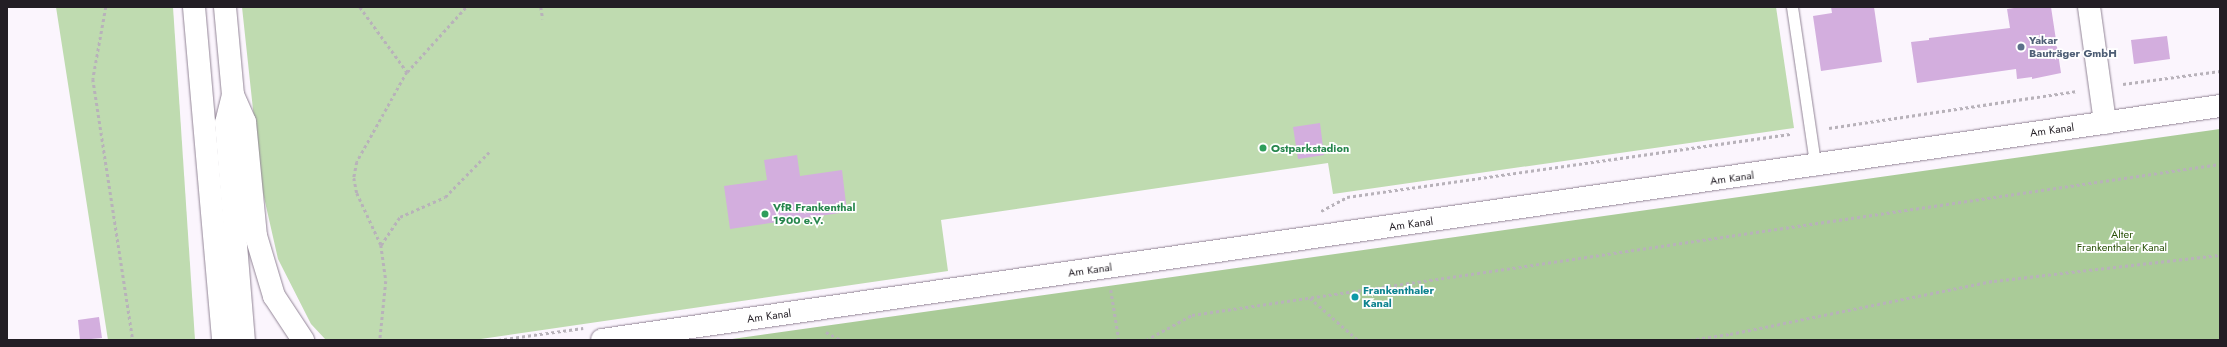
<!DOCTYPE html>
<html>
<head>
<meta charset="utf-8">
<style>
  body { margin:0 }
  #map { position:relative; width:2227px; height:347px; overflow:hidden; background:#fbf5fd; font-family:Jost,sans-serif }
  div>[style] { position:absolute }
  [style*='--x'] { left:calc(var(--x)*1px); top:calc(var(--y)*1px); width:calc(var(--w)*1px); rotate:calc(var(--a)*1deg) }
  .green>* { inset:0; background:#bfdbb0 }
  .forest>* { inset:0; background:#aacb98 }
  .building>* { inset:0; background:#d3aede }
  .path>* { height:2.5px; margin-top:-1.25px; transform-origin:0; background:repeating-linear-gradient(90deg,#b8b2ba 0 3px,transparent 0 6px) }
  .roads { filter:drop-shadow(0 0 1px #928596) drop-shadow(0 0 1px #928596) }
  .service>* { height:11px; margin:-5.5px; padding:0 5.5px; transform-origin:5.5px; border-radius:5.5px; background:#fff }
  .minor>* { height:22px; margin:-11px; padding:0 11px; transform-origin:11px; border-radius:11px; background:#fff }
  .trunk>* { height:22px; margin:-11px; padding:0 11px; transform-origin:11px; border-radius:11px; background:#fff }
  .dots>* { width:11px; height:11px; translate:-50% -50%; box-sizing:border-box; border:2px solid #fff; border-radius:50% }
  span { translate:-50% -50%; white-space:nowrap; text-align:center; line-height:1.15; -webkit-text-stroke:3.5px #fff; paint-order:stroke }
  .service-label { font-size:11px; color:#4e5e75; font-weight:700 }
  .left { translate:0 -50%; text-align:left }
  .street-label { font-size:11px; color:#231e25 }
  .leisure-label { font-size:11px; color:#27864d; font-weight:700 }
  .park-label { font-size:11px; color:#285006 }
  .culture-label { font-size:11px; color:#0d838f; font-weight:700 }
  .frame { position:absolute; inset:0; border:8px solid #231e25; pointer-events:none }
</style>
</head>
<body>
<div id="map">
  <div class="green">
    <i style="clip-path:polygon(56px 7px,173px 7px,195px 340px,108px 340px)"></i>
    <i style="clip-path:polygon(242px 7px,1776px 7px,1794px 128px,1333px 194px,1328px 163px,941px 220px,948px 271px,474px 340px,326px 340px,311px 324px,278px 259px,261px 184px)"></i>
  </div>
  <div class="forest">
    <i style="clip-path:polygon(2220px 129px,2220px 340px,725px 340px,1321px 256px)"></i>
  </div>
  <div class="building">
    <i style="clip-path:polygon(1831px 7px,1874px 7px,1882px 62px,1821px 71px,1813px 16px,1832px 13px)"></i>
    <i style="clip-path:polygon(2021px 7px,2051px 7px,2061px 73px,2032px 79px,2032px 77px,2017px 79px,2016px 69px,1917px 83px,1911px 42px,1929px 40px,1929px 38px,2010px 28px,2007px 9px)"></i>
    <i style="clip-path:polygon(2167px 36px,2170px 59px,2134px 64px,2131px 40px)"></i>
    <i style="clip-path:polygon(1320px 123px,1324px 155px,1298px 159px,1293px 127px)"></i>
    <i style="clip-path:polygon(797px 155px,800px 176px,842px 170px,847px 212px,730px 229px,724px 186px,767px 180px,764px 160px)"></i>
    <i style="clip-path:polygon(99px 317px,102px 338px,80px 340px,78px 320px)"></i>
  </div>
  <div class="path">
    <i style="--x:106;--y:7;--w:73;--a:100.2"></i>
    <i style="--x:93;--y:79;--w:264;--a:81.3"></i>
    <i style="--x:360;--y:7;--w:80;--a:54.1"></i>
    <i style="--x:407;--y:72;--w:103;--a:119.1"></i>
    <i style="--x:357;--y:162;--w:16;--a:101"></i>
    <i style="--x:354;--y:178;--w:15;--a:79"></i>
    <i style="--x:357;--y:193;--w:57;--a:65.2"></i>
    <i style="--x:381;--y:245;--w:36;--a:82"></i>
    <i style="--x:386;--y:281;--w:59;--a:95.8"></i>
    <i style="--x:541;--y:7;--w:12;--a:81"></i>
    <i style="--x:407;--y:72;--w:88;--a:-47.8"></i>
    <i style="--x:2123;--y:84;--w:98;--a:-7.6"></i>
    <i style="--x:1829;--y:128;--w:251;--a:-8.5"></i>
    <i style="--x:1321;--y:211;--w:30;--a:-28"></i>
    <i style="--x:1347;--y:197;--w:449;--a:-8.1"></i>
    <i style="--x:381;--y:245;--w:34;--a:-56"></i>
    <i style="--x:400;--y:217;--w:49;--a:-24"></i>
    <i style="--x:445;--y:197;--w:64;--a:-45.6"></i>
    <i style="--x:1111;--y:290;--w:51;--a:80.9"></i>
    <i style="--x:1310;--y:298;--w:64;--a:41.2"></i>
    <i style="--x:826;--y:332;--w:17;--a:28"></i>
    <i style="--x:498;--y:340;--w:86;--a:-8"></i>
    <i style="--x:1146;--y:340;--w:52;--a:-28.5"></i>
    <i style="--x:1192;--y:315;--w:1039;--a:-8.36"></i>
    <i style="--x:1690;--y:340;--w:40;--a:-8.5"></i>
    <i style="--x:1730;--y:334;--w:269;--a:-11.4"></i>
    <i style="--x:1994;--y:281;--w:227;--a:-6.6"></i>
  </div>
  <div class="roads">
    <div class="service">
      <i style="--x:1792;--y:7;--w:164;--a:81.6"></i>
    </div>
    <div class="minor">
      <i style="--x:2089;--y:7;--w:117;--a:82.1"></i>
      <i style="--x:602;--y:340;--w:1635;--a:-8.23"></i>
    </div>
    <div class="trunk">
      <i style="--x:194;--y:7;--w:334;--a:85"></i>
      <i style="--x:225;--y:7;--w:88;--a:84.8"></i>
      <i style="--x:233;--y:95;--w:30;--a:66"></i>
      <i style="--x:245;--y:122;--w:115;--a:84.5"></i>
      <i style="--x:256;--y:236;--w:63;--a:73.3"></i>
      <i style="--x:274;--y:296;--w:53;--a:56.6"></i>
      <i style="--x:233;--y:95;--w:29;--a:104"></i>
      <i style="--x:226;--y:123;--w:218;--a:85.3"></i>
    </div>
  </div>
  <div class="dots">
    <i style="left:2021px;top:47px;background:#5c6f8a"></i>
    <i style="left:1263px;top:148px;background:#2e9e5b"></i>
    <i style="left:765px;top:214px;background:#2e9e5b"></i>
    <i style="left:1355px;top:297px;background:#0f9aa8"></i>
  </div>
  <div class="service-label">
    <span class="left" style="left:2029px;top:47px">Yakar<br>Bauträger GmbH</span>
  </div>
  <div class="street-label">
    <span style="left:2052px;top:130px;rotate:-8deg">Am Kanal</span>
    <span style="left:1732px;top:178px;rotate:-8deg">Am Kanal</span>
    <span style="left:1411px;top:224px;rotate:-8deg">Am Kanal</span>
    <span style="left:1090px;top:270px;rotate:-8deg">Am Kanal</span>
    <span style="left:769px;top:316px;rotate:-8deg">Am Kanal</span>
  </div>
  <div class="leisure-label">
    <span class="left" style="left:1271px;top:148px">Ostparkstadion</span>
    <span class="left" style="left:773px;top:214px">VfR Frankenthal<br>1900 e.V.</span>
  </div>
  <div class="park-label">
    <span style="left:2122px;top:241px">Alter<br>Frankenthaler Kanal</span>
  </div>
  <div class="culture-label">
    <span class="left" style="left:1363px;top:297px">Frankenthaler<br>Kanal</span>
  </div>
  <div class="frame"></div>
</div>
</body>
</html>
